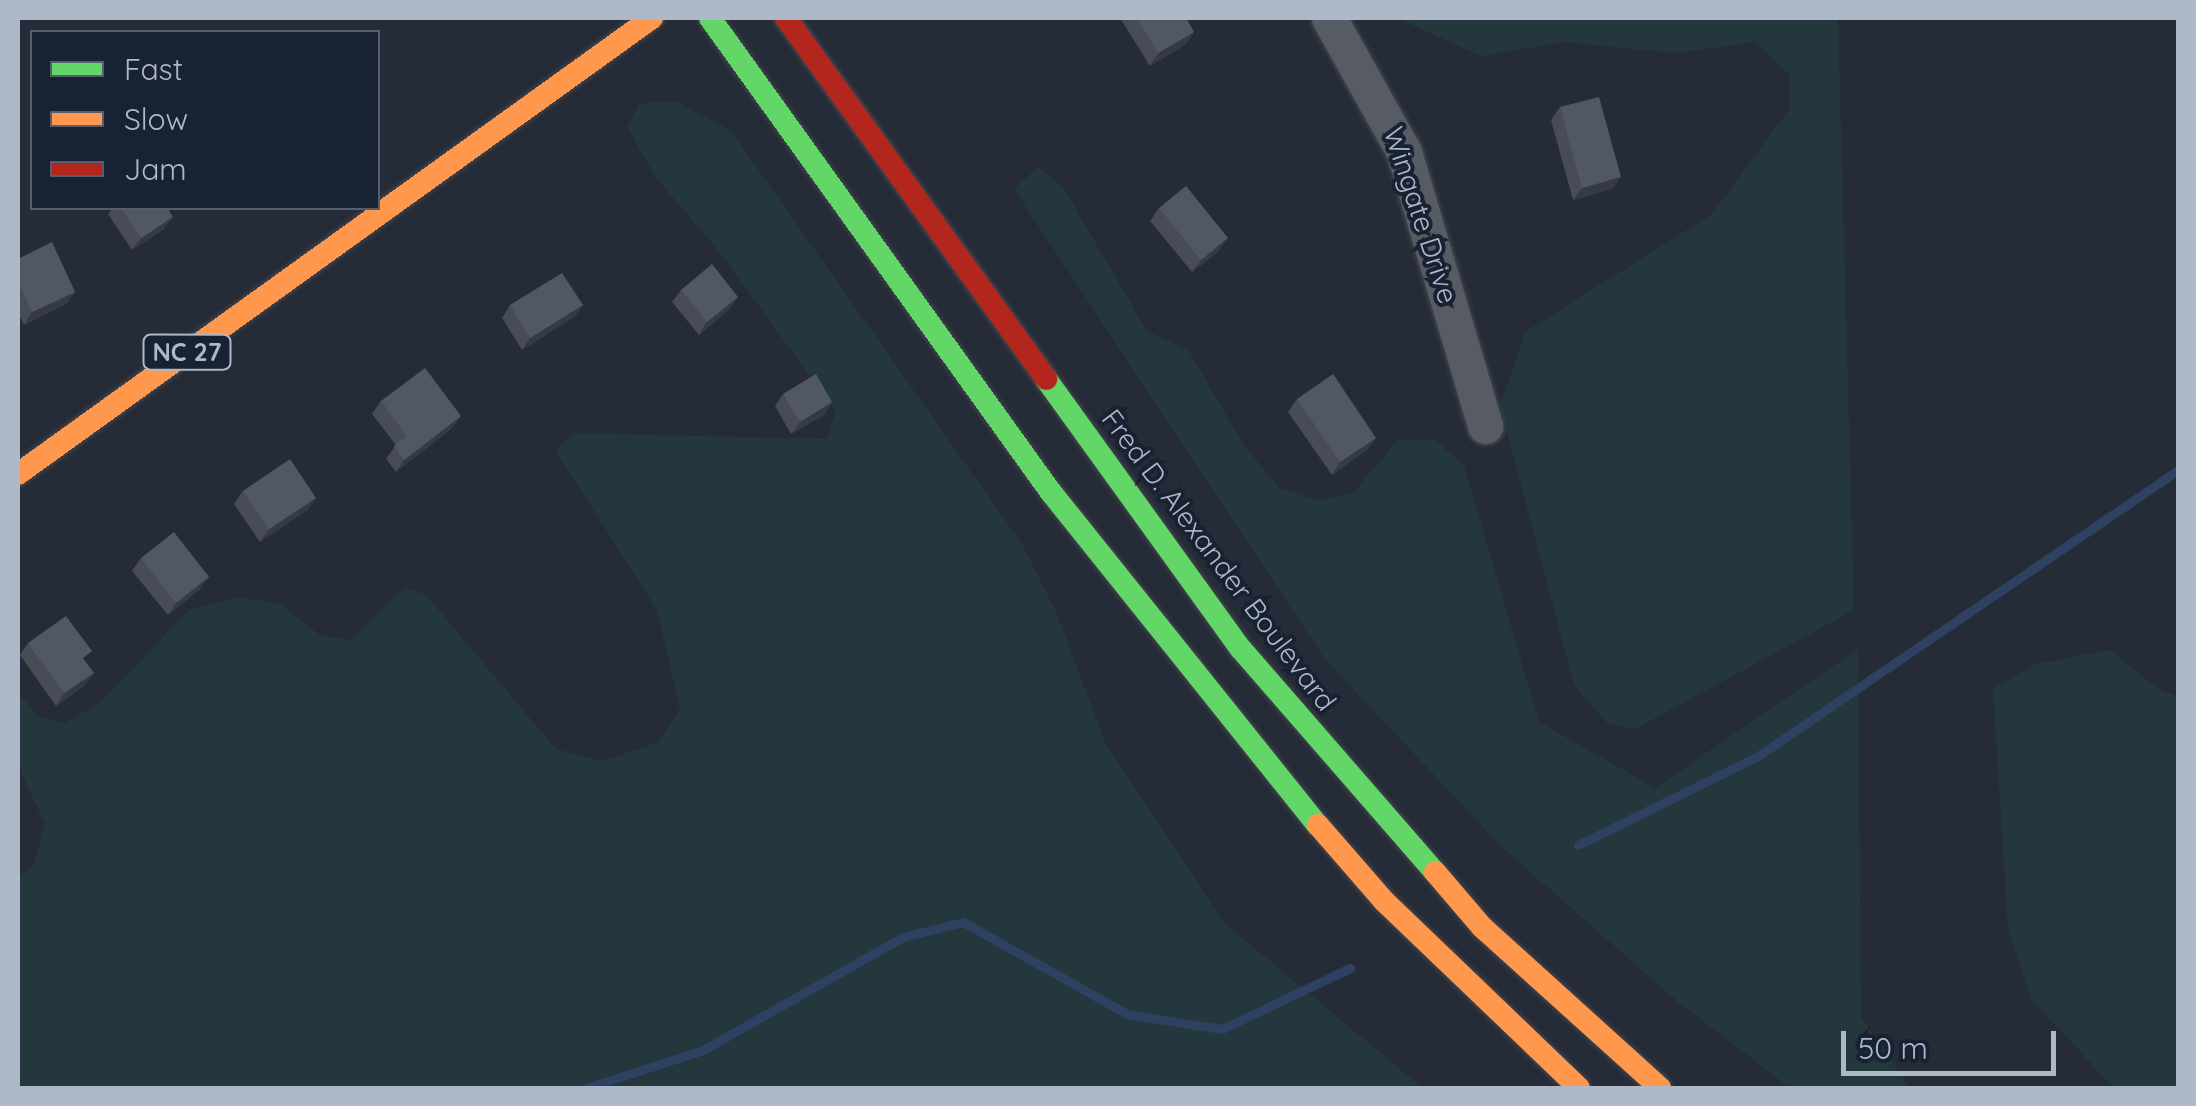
<!DOCTYPE html>
<html>
<head>
<meta charset="utf-8">
<style>
  body { margin:0 }
  #map { position:relative; width:2196px; height:1106px; overflow:hidden; background:#262c37; font-family:Quicksand,sans-serif }
  div>[style] { position:absolute }
  [style*='--x'] { left:calc(var(--x)*1px); top:calc(var(--y)*1px); width:calc(var(--w)*1px); rotate:calc(var(--a)*1deg) }
  .green>* { inset:0; background:#23373d }
  .stream>* { height:9px; margin:-4.5px; padding:0 4.5px; transform-origin:4.5px; border-radius:4.5px; background:#2f4160 }
  .roads { filter:drop-shadow(0 0 2px #434750) drop-shadow(0 0 2px #434750) }
  .street>* { height:35px; margin:-17.5px; padding:0 17.5px; transform-origin:17.5px; border-radius:17.5px; background:#565b64 }
  .fast>* { height:22px; margin:-11px; padding:0 11px; transform-origin:11px; border-radius:11px; background:#63d668 }
  .slow>* { height:22px; margin:-11px; padding:0 11px; transform-origin:11px; border-radius:11px; background:#ff974d }
  .jam>* { height:22px; margin:-11px; padding:0 11px; transform-origin:11px; border-radius:11px; background:#b3261e }
  .wall>* { inset:0; background:#474c57 }
  .shaded-wall>* { inset:0; background:#353a45 }
  .building>* { inset:0; background:#525863 }
  span { translate:-50% -50%; white-space:nowrap; text-align:center; line-height:1.15; -webkit-text-stroke:8px #192232; paint-order:stroke }
  .shield-label span { padding:2px 8px; background:#192232; border:2px solid; border-radius:8px; -webkit-text-stroke-width:0 }
  .shield-label { font-size:25px; color:#afb8c9; font-weight:700 }
  .street-label { font-size:28px; color:#afb8c9 }
  .frame { position:absolute; inset:0; border:20px solid #afb8c9; pointer-events:none }
  .legend { position:absolute; left:30px; top:30px; width:350px; height:180px; box-sizing:border-box; background:#192232; border:2px solid #555e6e; margin:0; padding:12px 18px; list-style:none; font-size:30px; color:#afb8c9 }
  .legend li { display:flex; align-items:center; gap:20px; height:50px }
  .legend b { width:50px; border:2px solid #555e6e }
  .scale { position:absolute; left:1841px; top:1031px; width:215px; height:45px; box-sizing:border-box; border:5px solid #afb8c9; border-top:0; padding-left:12px; font-size:30px; line-height:35px; white-space:nowrap; color:#afb8c9; -webkit-text-stroke:8px #192232; paint-order:stroke }
</style>
</head>
<body>
<div id="map">
  <div class="green">
    <i style="clip-path:polygon(1397px 18px,1838px 18px,1854px 610px,1635px 729px,1607px 723px,1574px 685px,1500px 406px,1525px 332px,1712px 214px,1790px 108px,1790px 75px,1756px 42px,1676px 53px,1564px 42px,1481px 56px)"></i>
    <i style="clip-path:polygon(675px 101px,731px 131px,1022px 544px,1055px 609px,1106px 744px,1224px 923px,1423px 1088px,18px 1088px,18px 876px,33px 867px,45px 824px,18px 766px,18px 693px,40px 718px,66px 723px,103px 700px,189px 610px,239px 597px,280px 604px,320px 635px,351px 640px,405px 587px,426px 595px,556px 749px,603px 761px,658px 742px,680px 709px,657px 610px,556px 451px,573px 433px,826px 439px,836px 412px,718px 250px,657px 179px,627px 127px,639px 104px)"></i>
    <i style="clip-path:polygon(1038px 167px,1063px 187px,1147px 331px,1189px 351px,1243px 444px,1279px 488px,1319px 501px,1354px 492px,1398px 440px,1434px 439px,1464px 465px,1539px 722px,1655px 788px,1858px 649px,1861px 1017px,1910px 1088px,1790px 1088px,1678px 1002px,1502px 847px,1324px 658px,1014px 189px)"></i>
    <i style="clip-path:polygon(2110px 650px,2155px 687px,2178px 697px,2178px 1088px,2114px 1088px,2031px 999px,2008px 930px,1993px 689px,2036px 664px)"></i>
  </div>
  <div class="stream">
    <i style="--x:1578;--y:845;--w:201;--a:-26.3"></i>
    <i style="--x:1758;--y:756;--w:508;--a:-34.25"></i>
    <i style="--x:586;--y:1088;--w:123;--a:-18"></i>
    <i style="--x:703;--y:1050;--w:230;--a:-29.5"></i>
    <i style="--x:903;--y:937;--w:62;--a:-14"></i>
    <i style="--x:963;--y:922;--w:188;--a:29.3"></i>
    <i style="--x:1127;--y:1014;--w:96;--a:9"></i>
    <i style="--x:1222;--y:1029;--w:142;--a:-25.5"></i>
  </div>
  <div class="roads">
    <div class="street">
      <i style="--x:1329;--y:18;--w:154;--a:60.8"></i>
      <i style="--x:1404;--y:152;--w:286;--a:73.5"></i>
    </div>
    <div class="fast">
      <i style="--x:710;--y:18;--w:583;--a:54.29"></i>
      <i style="--x:1050;--y:491;--w:428;--a:51.3"></i>
      <i style="--x:1046;--y:379;--w:333;--a:54.2"></i>
      <i style="--x:1241;--y:649;--w:296;--a:49"></i>
    </div>
    <div class="slow">
      <i style="--x:18;--y:474;--w:781;--a:-35.73"></i>
      <i style="--x:1318;--y:825;--w:101;--a:49"></i>
      <i style="--x:1384;--y:901;--w:270;--a:43.8"></i>
      <i style="--x:1435;--y:872;--w:72;--a:49.5"></i>
      <i style="--x:1482;--y:927;--w:240;--a:42.1"></i>
    </div>
    <div class="jam">
      <i style="--x:786;--y:18;--w:445;--a:54.2"></i>
    </div>
  </div>
  <div class="wall">
    <i style="clip-path:polygon(1120px 18px,1186px 18px,1194px 32px,1186px 44px,1150px 66px)"></i>
    <i style="clip-path:polygon(1560px 107px,1612px 189px,1573px 200px,1551px 120px)"></i>
    <i style="clip-path:polygon(113px 208px,172px 208px,169px 211px,164px 229px,132px 250px,108px 214px)"></i>
    <i style="clip-path:polygon(1159px 208px,1219px 251px,1192px 272px,1150px 221px)"></i>
    <i style="clip-path:polygon(18px 259px,75px 292px,66px 304px,24px 325px,18px 312px)"></i>
    <i style="clip-path:polygon(681px 290px,730px 309px,699px 335px,672px 302px)"></i>
    <i style="clip-path:polygon(510px 305px,583px 305px,574px 317px,522px 350px,502px 318px)"></i>
    <i style="clip-path:polygon(783px 394px,832px 402px,824px 415px,791px 434px,775px 406px)"></i>
    <i style="clip-path:polygon(1297px 399px,1376px 438px,1367px 450px,1332px 475px,1288px 412px)"></i>
    <i style="clip-path:polygon(381px 401px,461px 416px,452px 428px,396px 472px,386px 459px,396px 445px,372px 414px)"></i>
    <i style="clip-path:polygon(243px 491px,316px 498px,307px 510px,260px 542px,234px 504px)"></i>
    <i style="clip-path:polygon(141px 558px,200px 589px,168px 615px,132px 571px)"></i>
    <i style="clip-path:polygon(28px 643px,85px 685px,56px 706px,20px 655px)"></i>
  </div>
  <div class="shaded-wall">
    <i style="clip-path:polygon(1194px 32px,1186px 44px,1150px 66px,1158px 53px)"></i>
    <i style="clip-path:polygon(1621px 177px,1612px 189px,1573px 200px,1582px 188px)"></i>
    <i style="clip-path:polygon(173px 217px,164px 229px,132px 250px,141px 238px)"></i>
    <i style="clip-path:polygon(1228px 238px,1219px 251px,1192px 272px,1201px 260px)"></i>
    <i style="clip-path:polygon(75px 292px,66px 304px,24px 325px,32px 312px)"></i>
    <i style="clip-path:polygon(738px 297px,730px 309px,699px 335px,707px 322px)"></i>
    <i style="clip-path:polygon(583px 305px,574px 317px,522px 350px,530px 338px)"></i>
    <i style="clip-path:polygon(832px 402px,824px 415px,791px 434px,800px 422px)"></i>
    <i style="clip-path:polygon(461px 416px,452px 428px,396px 472px,404px 460px)"></i>
    <i style="clip-path:polygon(1376px 438px,1367px 450px,1332px 475px,1340px 462px)"></i>
    <i style="clip-path:polygon(316px 498px,307px 510px,260px 542px,269px 529px)"></i>
    <i style="clip-path:polygon(209px 577px,200px 589px,168px 615px,176px 603px)"></i>
    <i style="clip-path:polygon(94px 673px,85px 685px,56px 706px,64px 693px)"></i>
  </div>
  <div class="building">
    <i style="clip-path:polygon(1137px 18px,1186px 18px,1194px 32px,1158px 53px)"></i>
    <i style="clip-path:polygon(1599px 97px,1621px 177px,1582px 188px,1560px 107px)"></i>
    <i style="clip-path:polygon(1186px 186px,1228px 238px,1201px 260px,1159px 208px)"></i>
    <i style="clip-path:polygon(121px 208px,167px 208px,173px 217px,141px 238px)"></i>
    <i style="clip-path:polygon(52px 242px,75px 292px,32px 312px,18px 281px,18px 259px)"></i>
    <i style="clip-path:polygon(712px 264px,738px 297px,707px 322px,681px 290px)"></i>
    <i style="clip-path:polygon(562px 273px,583px 305px,530px 338px,510px 305px)"></i>
    <i style="clip-path:polygon(425px 368px,461px 416px,404px 460px,394px 446px,407px 436px,381px 401px)"></i>
    <i style="clip-path:polygon(816px 374px,832px 402px,800px 422px,783px 394px)"></i>
    <i style="clip-path:polygon(1333px 374px,1376px 438px,1340px 462px,1297px 399px)"></i>
    <i style="clip-path:polygon(290px 459px,316px 498px,269px 529px,243px 491px)"></i>
    <i style="clip-path:polygon(174px 532px,209px 577px,176px 603px,141px 558px)"></i>
    <i style="clip-path:polygon(66px 616px,92px 651px,83px 658px,94px 673px,64px 693px,28px 643px)"></i>
  </div>
  <div class="shield-label">
    <span style="left:187px;top:352px">NC 27</span>
  </div>
  <div class="street-label">
    <span style="left:1421px;top:215px;rotate:72deg">Wingate Drive</span>
    <span style="left:1219px;top:560px;rotate:53deg">Fred D. Alexander Boulevard</span>
  </div>
  <div class="frame"></div>
  <ul class="legend">
  <li><b style="height:12px;background:#63d668"></b>Fast</li>
  <li><b style="height:12px;background:#ff974d"></b>Slow</li>
  <li><b style="height:12px;background:#b3261e"></b>Jam</li>
  </ul>
  <div class="scale">50 m</div>
</div>
</body>
</html>
